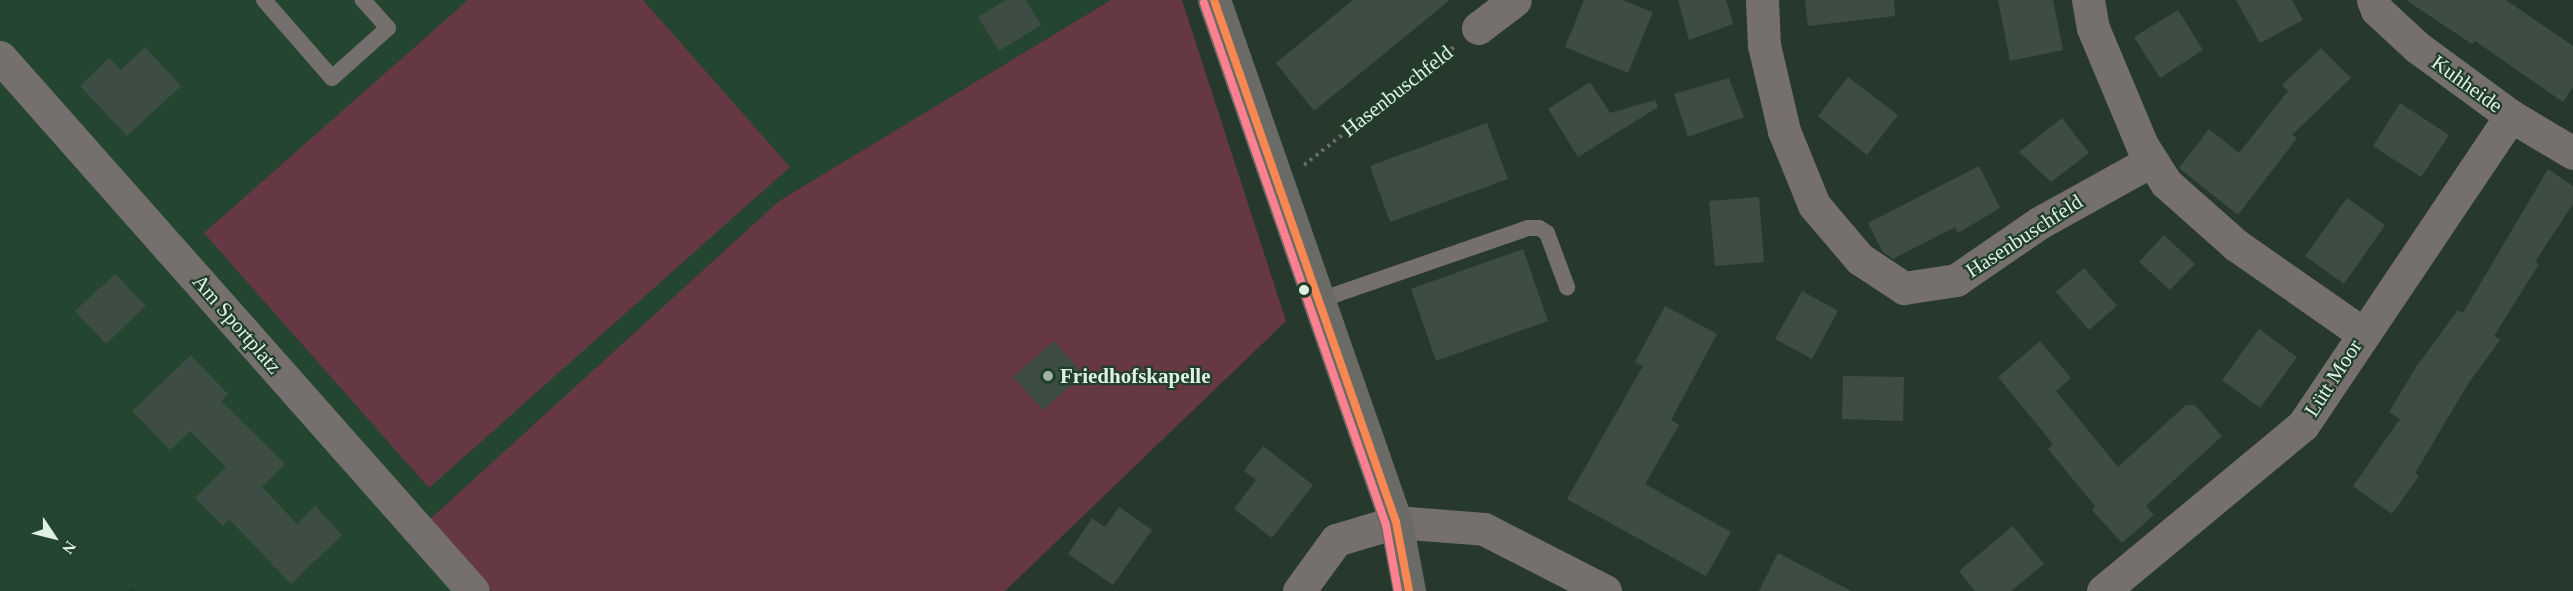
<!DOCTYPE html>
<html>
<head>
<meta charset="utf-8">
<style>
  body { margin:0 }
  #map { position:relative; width:2573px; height:591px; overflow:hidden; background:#27382d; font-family:"Times New Roman",serif }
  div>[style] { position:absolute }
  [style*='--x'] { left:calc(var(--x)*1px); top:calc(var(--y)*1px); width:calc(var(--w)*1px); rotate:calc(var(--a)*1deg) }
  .built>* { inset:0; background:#24452f }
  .green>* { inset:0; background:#663843 }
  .building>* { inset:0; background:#3e4d43 }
  .path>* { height:4px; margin-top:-2px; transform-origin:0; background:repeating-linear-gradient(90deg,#686b67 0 3px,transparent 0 7.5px) }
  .lane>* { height:16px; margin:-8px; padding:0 8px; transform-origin:8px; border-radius:8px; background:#756f6e }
  .street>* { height:33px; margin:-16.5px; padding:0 16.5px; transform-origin:16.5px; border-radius:16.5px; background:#756f6e }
  .secondary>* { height:33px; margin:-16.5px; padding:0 16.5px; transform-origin:16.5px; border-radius:16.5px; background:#6a6a66 }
  .bus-1>* { height:8px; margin:-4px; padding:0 4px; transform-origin:4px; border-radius:4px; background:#f88751 }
  .bus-2>* { height:8px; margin:-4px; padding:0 4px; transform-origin:4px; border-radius:4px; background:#ff808e }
  .dots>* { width:16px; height:16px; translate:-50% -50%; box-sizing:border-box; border:3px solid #213e2b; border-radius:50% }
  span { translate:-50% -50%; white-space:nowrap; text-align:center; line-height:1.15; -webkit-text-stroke:4.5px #213e2b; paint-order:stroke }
  .street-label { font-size:21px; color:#e0f1e4 }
  .poi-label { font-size:21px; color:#e0f1e4; font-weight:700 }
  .left { translate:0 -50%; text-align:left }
  .north { position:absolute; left:24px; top:507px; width:60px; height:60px; -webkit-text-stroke:4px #213e2b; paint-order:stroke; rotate:125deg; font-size:16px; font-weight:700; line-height:24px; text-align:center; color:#e0f1e4 }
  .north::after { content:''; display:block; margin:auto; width:21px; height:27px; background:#e0f1e4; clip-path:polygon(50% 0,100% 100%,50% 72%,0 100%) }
</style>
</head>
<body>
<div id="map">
  <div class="built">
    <i style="clip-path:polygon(0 0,1111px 0,779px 201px,429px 521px,460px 591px,136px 591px,133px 588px,129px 591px,0 591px)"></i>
  </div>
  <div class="green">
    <i style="clip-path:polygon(468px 0,643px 0,790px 167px,429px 488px,204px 233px)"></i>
    <i style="clip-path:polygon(1111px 0,1182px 0,1286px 321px,1005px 591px,492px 591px,428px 521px,779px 201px)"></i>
  </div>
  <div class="building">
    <i style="clip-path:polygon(1006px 0,1026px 0,1041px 25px,999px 51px,978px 17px)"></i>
    <i style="clip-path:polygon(1353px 0,1450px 0,1314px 111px,1276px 63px)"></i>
    <i style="clip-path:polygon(1584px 0,1622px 0,1653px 12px,1628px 73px,1565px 47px)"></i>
    <i style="clip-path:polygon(1678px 0,1726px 0,1733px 24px,1689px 40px)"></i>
    <i style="clip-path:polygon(1805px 0,1894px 0,1895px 16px,1808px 26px)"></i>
    <i style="clip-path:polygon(1998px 0,2053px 0,2063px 50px,2010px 61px)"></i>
    <i style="clip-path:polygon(2236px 0,2292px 0,2303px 20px,2260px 43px)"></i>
    <i style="clip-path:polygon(2406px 0,2506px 0,2573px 46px,2573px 87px,2563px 102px,2475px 41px,2472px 44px)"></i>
    <i style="clip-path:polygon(2178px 10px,2203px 50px,2160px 78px,2134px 37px)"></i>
    <i style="clip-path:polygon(145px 47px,181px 86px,127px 136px,80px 86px,109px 58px,121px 70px)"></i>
    <i style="clip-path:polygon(2321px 48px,2351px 78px,2292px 135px,2297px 138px,2238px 215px,2179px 168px,2209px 129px,2239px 153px,2288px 91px,2282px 85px)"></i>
    <i style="clip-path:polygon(1848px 77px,1898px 115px,1867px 155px,1818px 116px)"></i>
    <i style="clip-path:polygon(1729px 78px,1744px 117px,1688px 137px,1674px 94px)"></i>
    <i style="clip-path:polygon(1590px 82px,1610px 113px,1655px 100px,1658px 107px,1578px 157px,1548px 109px)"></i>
    <i style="clip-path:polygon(2400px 103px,2449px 135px,2421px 177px,2373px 146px)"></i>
    <i style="clip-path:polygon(2062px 118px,2089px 153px,2051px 182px,2019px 152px)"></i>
    <i style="clip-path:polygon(1487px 123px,1508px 179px,1390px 222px,1370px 166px)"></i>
    <i style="clip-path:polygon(1979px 166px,2000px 208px,1958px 233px,1955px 227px,1893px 259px,1882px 251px,1868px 223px)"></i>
    <i style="clip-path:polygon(2548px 169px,2573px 186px,2573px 204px,2535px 262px,2539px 264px,2494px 336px,2500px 340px,2468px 384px,2415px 473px,2419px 476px,2392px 514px,2353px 486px,2400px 419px,2389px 412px,2416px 367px,2458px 310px,2463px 313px)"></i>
    <i style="clip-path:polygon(1759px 197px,1764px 262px,1715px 266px,1709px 201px)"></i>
    <i style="clip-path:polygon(2347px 198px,2385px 225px,2344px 284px,2305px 256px)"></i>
    <i style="clip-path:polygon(2164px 235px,2195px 264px,2170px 290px,2139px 262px)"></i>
    <i style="clip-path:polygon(1523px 249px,1548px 321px,1436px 361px,1411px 289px)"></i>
    <i style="clip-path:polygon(2084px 268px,2117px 306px,2089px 330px,2056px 292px)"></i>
    <i style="clip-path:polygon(115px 274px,146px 306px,106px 344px,75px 311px)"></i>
    <i style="clip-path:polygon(1802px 291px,1838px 311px,1812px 359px,1775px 339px)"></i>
    <i style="clip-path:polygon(1665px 306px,1717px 334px,1671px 420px,1679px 425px,1645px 484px,1731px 532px,1706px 576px,1567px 499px,1643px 366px,1635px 362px)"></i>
    <i style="clip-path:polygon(2259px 329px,2297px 357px,2260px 408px,2222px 380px)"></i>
    <i style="clip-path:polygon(1054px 341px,1083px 374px,1043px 410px,1013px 377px)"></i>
    <i style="clip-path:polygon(2040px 341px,2071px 378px,2056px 391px,2118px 467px,2186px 405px,2195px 405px,2222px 436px,2146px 506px,2154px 515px,2122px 543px,2092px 510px,2095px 506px,2048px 449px,2053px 444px,1998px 377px)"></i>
    <i style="clip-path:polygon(191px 355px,228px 394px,221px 401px,285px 464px,262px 487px,297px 524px,315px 506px,342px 535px,291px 584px,229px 519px,223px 526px,195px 498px,226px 467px,190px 431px,170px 450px,132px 411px)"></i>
    <i style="clip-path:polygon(1843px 376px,1904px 377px,1903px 421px,1842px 419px)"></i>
    <i style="clip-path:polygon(1263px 446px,1313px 485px,1272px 538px,1234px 509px,1256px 480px,1244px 471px)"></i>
    <i style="clip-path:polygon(1119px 507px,1152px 530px,1113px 585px,1068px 554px,1092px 518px,1105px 527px)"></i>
    <i style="clip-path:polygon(2013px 526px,2044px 564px,2011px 591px,1975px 591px,1959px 571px)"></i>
    <i style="clip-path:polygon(1778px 553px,1851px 591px,1759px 591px)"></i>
  </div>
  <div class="path">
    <i style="--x:1304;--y:165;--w:191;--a:-38.2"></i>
  </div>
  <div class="lane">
    <i style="--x:264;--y:0;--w:103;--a:48.9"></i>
    <i style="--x:332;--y:78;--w:75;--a:-41.8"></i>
    <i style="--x:388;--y:28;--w:38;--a:-132"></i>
    <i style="--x:1320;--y:300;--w:220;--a:-19.1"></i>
    <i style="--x:1528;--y:228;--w:11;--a:0"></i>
    <i style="--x:1539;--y:228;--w:9;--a:32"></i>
    <i style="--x:1547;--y:233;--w:58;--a:69.7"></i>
  </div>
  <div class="street">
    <i style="--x:1762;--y:0;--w:45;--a:87.5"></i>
    <i style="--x:1764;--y:45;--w:88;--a:76.9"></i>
    <i style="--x:1784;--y:131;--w:80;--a:67.9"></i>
    <i style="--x:1814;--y:205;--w:71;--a:49.6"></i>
    <i style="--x:1860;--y:259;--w:53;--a:33.4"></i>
    <i style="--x:1904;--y:288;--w:53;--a:-8.7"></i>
    <i style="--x:1956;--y:280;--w:101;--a:-34.5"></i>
    <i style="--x:2039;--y:223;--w:126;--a:-29"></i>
    <i style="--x:2088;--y:0;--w:28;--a:80"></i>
    <i style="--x:2093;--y:28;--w:127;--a:67.3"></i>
    <i style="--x:2142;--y:145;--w:45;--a:57.7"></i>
    <i style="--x:2166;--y:183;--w:94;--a:41.5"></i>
    <i style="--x:2236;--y:245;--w:154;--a:34.9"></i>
    <i style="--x:2373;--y:0;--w:11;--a:68"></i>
    <i style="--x:2377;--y:10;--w:54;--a:42.8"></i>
    <i style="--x:2417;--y:47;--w:117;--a:36.3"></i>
    <i style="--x:2511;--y:116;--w:72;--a:30.8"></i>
    <i style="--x:1478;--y:28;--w:46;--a:-37.1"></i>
    <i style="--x:0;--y:57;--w:713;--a:48.47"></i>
    <i style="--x:1299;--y:591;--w:63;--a:-54"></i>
    <i style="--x:1336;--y:540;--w:63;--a:-16.7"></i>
    <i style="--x:1396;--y:522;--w:88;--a:4.5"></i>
    <i style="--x:1484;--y:529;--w:136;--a:27.1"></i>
    <i style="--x:2103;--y:591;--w:260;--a:-39.7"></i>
    <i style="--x:2303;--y:425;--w:372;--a:-56.1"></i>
  </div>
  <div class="secondary">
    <i style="--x:1214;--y:0;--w:553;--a:70.78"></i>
    <i style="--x:1396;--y:522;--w:70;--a:79.3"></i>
  </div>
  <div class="bus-1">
    <i style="--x:1214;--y:0;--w:553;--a:70.78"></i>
    <i style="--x:1396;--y:522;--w:70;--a:79.3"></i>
  </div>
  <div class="bus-2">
    <i style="--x:1204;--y:3;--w:553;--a:70.78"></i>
    <i style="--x:1386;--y:525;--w:67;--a:79.7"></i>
  </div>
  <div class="dots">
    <i style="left:1304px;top:290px;background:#e0f1e4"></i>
    <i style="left:1048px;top:376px;background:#9fb0a4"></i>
  </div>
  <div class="street-label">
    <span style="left:2467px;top:84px;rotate:36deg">Kuhheide</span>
    <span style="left:1397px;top:91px;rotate:-38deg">Hasenbuschfeld</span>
    <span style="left:2024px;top:236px;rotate:-33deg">Hasenbuschfeld</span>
    <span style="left:237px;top:324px;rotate:49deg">Am Sportplatz</span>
    <span style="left:2333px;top:378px;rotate:-57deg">Lütt Moor</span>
  </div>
  <div class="poi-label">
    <span class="left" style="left:1060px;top:376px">Friedhofskapelle</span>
  </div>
  <div class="north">N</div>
</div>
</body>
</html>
